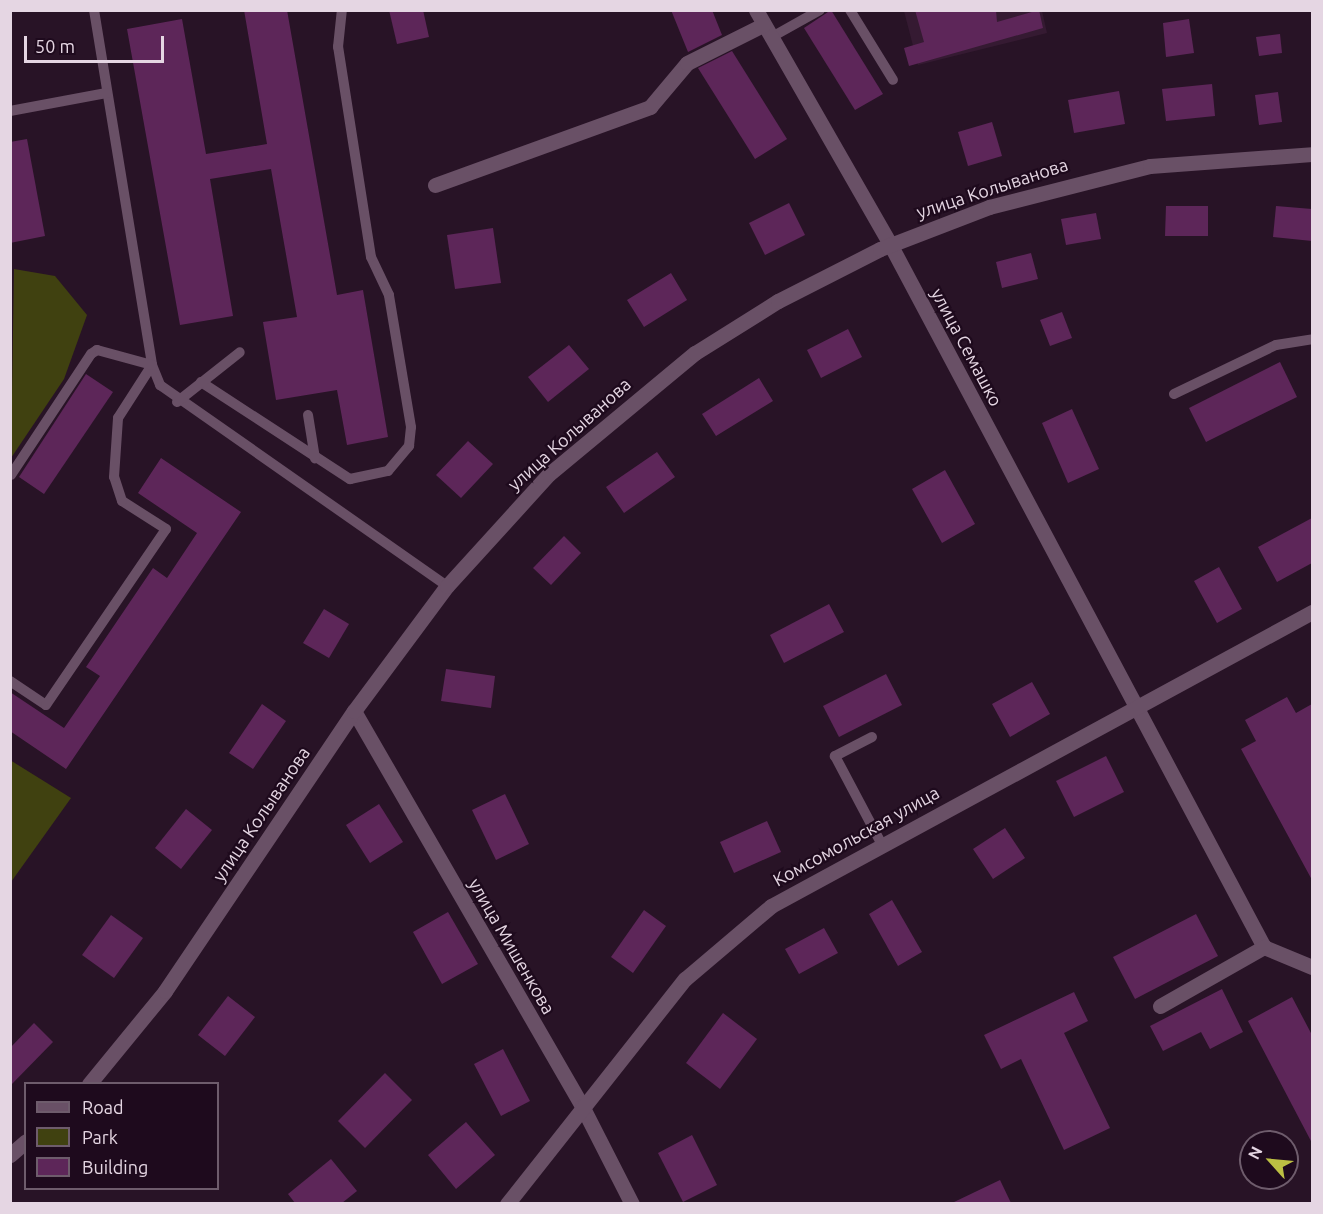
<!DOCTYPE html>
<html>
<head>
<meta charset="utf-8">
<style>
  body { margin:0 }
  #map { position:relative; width:1323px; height:1214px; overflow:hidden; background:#281326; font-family:Ubuntu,sans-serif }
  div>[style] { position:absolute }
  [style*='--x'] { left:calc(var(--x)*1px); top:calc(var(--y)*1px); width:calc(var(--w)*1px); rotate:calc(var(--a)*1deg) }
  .built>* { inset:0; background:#351a32 }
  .green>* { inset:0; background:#404110 }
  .building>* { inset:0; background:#5d2659 }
  .lane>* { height:10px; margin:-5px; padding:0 5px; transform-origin:5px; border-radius:5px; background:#695066 }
  .street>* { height:15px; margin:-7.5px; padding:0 7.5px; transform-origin:7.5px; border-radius:7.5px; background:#695066 }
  span { translate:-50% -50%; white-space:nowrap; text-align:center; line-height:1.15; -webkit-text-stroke:4.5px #1e0a1d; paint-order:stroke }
  .street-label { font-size:18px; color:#e5d6e3 }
  .frame { position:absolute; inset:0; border:12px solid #e5d6e3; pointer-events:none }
  .legend { position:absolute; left:24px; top:1082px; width:195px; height:108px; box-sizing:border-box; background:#1e0a1d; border:2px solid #6e5c6c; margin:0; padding:8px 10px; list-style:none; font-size:18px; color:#e5d6e3 }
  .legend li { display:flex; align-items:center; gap:12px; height:30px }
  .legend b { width:30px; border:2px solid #6e5c6c }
  .north { position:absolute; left:1239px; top:1130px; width:60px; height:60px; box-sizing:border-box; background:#1e0a1d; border:2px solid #6e5c6c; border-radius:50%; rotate:297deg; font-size:16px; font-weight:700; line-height:24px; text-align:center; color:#e5d6e3 }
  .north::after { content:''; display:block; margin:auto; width:21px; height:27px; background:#bcbf43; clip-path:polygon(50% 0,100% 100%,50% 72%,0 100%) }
  .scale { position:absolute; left:24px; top:36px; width:140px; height:27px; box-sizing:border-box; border:3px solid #e5d6e3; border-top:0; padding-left:8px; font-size:18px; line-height:21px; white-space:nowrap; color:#e5d6e3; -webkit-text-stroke:4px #1e0a1d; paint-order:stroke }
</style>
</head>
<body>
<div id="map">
  <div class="built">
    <i style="clip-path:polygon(904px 11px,1042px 11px,1047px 33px,918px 65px)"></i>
  </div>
  <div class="green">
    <i style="clip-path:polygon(14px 269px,55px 276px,87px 315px,64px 379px,11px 458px)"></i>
    <i style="clip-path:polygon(10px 760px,71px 798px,11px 882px,10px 882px)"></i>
  </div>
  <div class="building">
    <i style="clip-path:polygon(244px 10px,287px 10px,337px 295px,363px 290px,388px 437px,347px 445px,337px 390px,276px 400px,263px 322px,297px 317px,271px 169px,210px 179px,233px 316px,180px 325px,127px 29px,182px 19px,206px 154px,267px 144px)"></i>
    <i style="clip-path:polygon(389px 10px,423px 10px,429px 37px,397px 44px)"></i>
    <i style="clip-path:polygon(671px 10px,712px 10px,722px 35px,688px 52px)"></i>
    <i style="clip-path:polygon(831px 10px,883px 94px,855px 110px,804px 28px)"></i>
    <i style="clip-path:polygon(915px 10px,996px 10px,997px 22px,1039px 10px,1043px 28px,909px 66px,904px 48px,924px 42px)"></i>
    <i style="clip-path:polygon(1189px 19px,1194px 53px,1166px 57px,1163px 23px)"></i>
    <i style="clip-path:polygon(1280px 34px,1282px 53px,1259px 56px,1256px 37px)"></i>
    <i style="clip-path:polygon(732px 51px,787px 139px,755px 159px,698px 68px)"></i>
    <i style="clip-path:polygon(1212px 84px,1215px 116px,1166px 121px,1162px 89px)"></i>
    <i style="clip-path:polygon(1119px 91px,1125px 124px,1074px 133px,1068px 100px)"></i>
    <i style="clip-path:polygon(1278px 92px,1282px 122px,1259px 125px,1255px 95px)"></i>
    <i style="clip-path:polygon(992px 122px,1002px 156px,968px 166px,958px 132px)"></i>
    <i style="clip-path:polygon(27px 139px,45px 236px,10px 243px,10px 142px)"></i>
    <i style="clip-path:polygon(789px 203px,805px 235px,765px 255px,749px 223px)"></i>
    <i style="clip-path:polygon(1166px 206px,1208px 206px,1208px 236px,1165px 236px)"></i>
    <i style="clip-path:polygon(1276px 206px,1312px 209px,1312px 241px,1273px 237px)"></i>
    <i style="clip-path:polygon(1096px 213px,1101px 239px,1066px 245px,1061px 219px)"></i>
    <i style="clip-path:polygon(493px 228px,501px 283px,455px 289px,447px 235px)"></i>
    <i style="clip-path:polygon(1031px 253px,1038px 279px,1002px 288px,996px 262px)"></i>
    <i style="clip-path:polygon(671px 273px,687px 300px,644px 327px,627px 300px)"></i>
    <i style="clip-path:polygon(1062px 312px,1072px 338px,1050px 346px,1040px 320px)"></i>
    <i style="clip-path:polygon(848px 329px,862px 357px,821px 378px,807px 350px)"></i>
    <i style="clip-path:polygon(569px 345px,589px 369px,548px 402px,528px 377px)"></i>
    <i style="clip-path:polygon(1280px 362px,1297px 397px,1206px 442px,1189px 408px)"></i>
    <i style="clip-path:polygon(86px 374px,113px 392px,44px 494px,19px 477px)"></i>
    <i style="clip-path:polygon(759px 378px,773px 401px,716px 436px,702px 414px)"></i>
    <i style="clip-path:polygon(1072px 409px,1099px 469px,1068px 483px,1042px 423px)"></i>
    <i style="clip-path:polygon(468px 441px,493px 464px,461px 498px,436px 475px)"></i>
    <i style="clip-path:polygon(657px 452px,675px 477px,624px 513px,606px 487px)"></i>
    <i style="clip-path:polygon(161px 458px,241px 512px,66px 769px,10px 731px,10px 692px,64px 728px,100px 676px,86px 667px,153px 568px,167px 578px,197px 533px,138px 493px)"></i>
    <i style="clip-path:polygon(945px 470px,975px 524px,942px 543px,912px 489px)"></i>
    <i style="clip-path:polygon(1312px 518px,1312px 563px,1277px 582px,1258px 547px)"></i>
    <i style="clip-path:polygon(564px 536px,581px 553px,551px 585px,533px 568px)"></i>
    <i style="clip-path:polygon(1219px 567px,1242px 609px,1217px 623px,1194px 581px)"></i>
    <i style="clip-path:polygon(829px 604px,844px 632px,784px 663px,770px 635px)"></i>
    <i style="clip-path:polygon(324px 609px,349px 624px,329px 658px,303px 643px)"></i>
    <i style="clip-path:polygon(446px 669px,495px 676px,491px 708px,441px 701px)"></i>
    <i style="clip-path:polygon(886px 674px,902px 705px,839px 737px,823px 706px)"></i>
    <i style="clip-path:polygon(1032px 682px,1050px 714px,1010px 737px,992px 704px)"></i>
    <i style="clip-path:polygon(1287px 697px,1296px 713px,1312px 704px,1312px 880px,1241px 749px,1256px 741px,1245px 720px)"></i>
    <i style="clip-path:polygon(262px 704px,286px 721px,253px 769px,229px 753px)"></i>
    <i style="clip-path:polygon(1106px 756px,1124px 792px,1074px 817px,1056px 781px)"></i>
    <i style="clip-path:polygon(505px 794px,529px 844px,496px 860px,472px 810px)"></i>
    <i style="clip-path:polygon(379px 804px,403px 842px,370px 863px,346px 825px)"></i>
    <i style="clip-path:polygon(186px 809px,212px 830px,181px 869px,155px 848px)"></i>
    <i style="clip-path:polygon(767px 821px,781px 852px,734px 873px,720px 842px)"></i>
    <i style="clip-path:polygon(1005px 828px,1025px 858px,993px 879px,973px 849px)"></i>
    <i style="clip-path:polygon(892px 900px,922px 952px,898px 966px,869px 914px)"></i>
    <i style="clip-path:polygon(644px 910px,666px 926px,633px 973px,611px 957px)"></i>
    <i style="clip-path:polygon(448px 912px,478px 964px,442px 984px,413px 932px)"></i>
    <i style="clip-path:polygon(1196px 914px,1218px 956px,1135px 999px,1113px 957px)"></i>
    <i style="clip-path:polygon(111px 915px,143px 938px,114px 978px,82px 955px)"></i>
    <i style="clip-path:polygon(824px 928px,838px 953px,799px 974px,785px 949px)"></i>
    <i style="clip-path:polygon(1222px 989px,1243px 1032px,1210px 1049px,1201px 1032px,1163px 1051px,1150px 1026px)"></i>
    <i style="clip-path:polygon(1074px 992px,1088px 1021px,1064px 1033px,1110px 1128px,1064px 1150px,1021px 1059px,1001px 1069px,984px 1035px)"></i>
    <i style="clip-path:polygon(228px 996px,255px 1017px,225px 1056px,198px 1035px)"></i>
    <i style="clip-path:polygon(1292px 997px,1312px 1035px,1312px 1143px,1248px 1021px)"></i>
    <i style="clip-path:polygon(723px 1013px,757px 1039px,720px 1089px,686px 1063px)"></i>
    <i style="clip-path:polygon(34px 1023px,53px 1042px,10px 1086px,10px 1048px)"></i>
    <i style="clip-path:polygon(503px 1049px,530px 1101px,501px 1116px,474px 1064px)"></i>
    <i style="clip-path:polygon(385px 1073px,412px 1100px,365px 1148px,338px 1121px)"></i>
    <i style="clip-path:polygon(466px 1122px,495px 1155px,456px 1189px,428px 1155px)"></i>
    <i style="clip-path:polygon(692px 1135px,717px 1185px,683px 1202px,658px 1153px)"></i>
    <i style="clip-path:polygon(331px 1159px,357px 1191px,342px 1203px,295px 1203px,288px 1194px)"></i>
    <i style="clip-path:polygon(1000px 1180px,1011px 1203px,952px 1203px)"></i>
  </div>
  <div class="lane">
    <i style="--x:94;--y:10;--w:360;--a:80.7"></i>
    <i style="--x:152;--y:365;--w:22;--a:68"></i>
    <i style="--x:160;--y:385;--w:350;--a:35"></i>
    <i style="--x:850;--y:10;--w:82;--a:58.4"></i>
    <i style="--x:770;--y:38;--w:57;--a:-29.2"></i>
    <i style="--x:10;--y:111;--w:98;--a:-10.6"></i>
    <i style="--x:201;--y:382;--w:178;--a:33.1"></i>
    <i style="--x:350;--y:479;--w:39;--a:-12"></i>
    <i style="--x:388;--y:471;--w:33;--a:-50"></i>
    <i style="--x:409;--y:446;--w:19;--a:-84"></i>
    <i style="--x:411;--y:427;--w:134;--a:-99.5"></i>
    <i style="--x:389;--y:295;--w:42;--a:-115.3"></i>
    <i style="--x:371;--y:257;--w:213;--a:-98.9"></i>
    <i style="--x:338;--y:47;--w:37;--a:-84"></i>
    <i style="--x:1174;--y:394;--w:113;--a:-25.7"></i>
    <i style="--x:1276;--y:345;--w:36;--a:-9"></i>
    <i style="--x:177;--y:402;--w:80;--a:-38.4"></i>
    <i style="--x:308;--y:415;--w:44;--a:80.8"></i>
    <i style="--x:10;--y:681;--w:43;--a:33.7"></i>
    <i style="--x:46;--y:705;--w:213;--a:-55.7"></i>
    <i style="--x:166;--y:529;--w:52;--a:-147.5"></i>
    <i style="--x:122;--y:501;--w:25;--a:-108"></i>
    <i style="--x:114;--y:477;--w:59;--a:-86.1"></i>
    <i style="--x:118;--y:418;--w:63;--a:-57.3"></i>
    <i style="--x:152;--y:365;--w:57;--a:-164.7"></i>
    <i style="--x:97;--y:350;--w:7;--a:146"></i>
    <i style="--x:91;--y:354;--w:145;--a:123.5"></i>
    <i style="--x:872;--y:737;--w:42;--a:152.8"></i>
    <i style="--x:835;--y:756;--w:98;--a:62.1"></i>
  </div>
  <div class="street">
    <i style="--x:756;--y:10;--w:270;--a:60.2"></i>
    <i style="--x:890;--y:244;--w:796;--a:61.99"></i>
    <i style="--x:1264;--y:947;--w:52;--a:22.6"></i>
    <i style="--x:435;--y:185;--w:229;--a:-19.9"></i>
    <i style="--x:650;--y:107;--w:57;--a:-49.9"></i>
    <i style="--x:687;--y:63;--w:85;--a:-26.6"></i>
    <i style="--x:354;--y:711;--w:456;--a:60"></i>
    <i style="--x:582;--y:1106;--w:110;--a:63"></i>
    <i style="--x:1160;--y:1006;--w:120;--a:-29.6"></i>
    <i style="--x:89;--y:1084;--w:120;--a:-50.7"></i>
    <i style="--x:165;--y:991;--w:338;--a:-56"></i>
    <i style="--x:354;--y:711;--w:156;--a:-53.4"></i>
    <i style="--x:447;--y:586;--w:151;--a:-47.7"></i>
    <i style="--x:549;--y:474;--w:190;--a:-39.7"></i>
    <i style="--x:695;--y:353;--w:98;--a:-32.1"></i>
    <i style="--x:778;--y:301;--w:114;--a:-27"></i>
    <i style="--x:880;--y:249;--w:117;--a:-21.1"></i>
    <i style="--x:989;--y:207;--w:166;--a:-14.3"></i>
    <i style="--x:1150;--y:166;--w:162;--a:-4.2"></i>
    <i style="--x:10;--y:1155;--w:21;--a:-41"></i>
    <i style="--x:507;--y:1204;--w:287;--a:-51.7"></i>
    <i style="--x:685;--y:979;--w:113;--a:-40.3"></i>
    <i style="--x:771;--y:906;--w:616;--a:-28.52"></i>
  </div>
  <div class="street-label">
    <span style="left:992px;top:188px;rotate:-18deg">улица Колыванова</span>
    <span style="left:967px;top:347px;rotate:62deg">улица Семашко</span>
    <span style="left:569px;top:434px;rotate:-42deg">улица Колыванова</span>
    <span style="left:261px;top:814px;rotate:-56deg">улица Колыванова</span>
    <span style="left:856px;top:836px;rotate:-29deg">Комсомольская улица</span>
    <span style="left:512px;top:946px;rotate:60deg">улица Мишенкова</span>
  </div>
  <div class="frame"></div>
  <ul class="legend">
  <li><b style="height:8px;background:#695066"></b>Road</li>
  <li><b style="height:16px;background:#404110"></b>Park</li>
  <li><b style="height:16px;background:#5d2659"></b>Building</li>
  </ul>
  <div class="north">N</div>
  <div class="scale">50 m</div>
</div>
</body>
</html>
